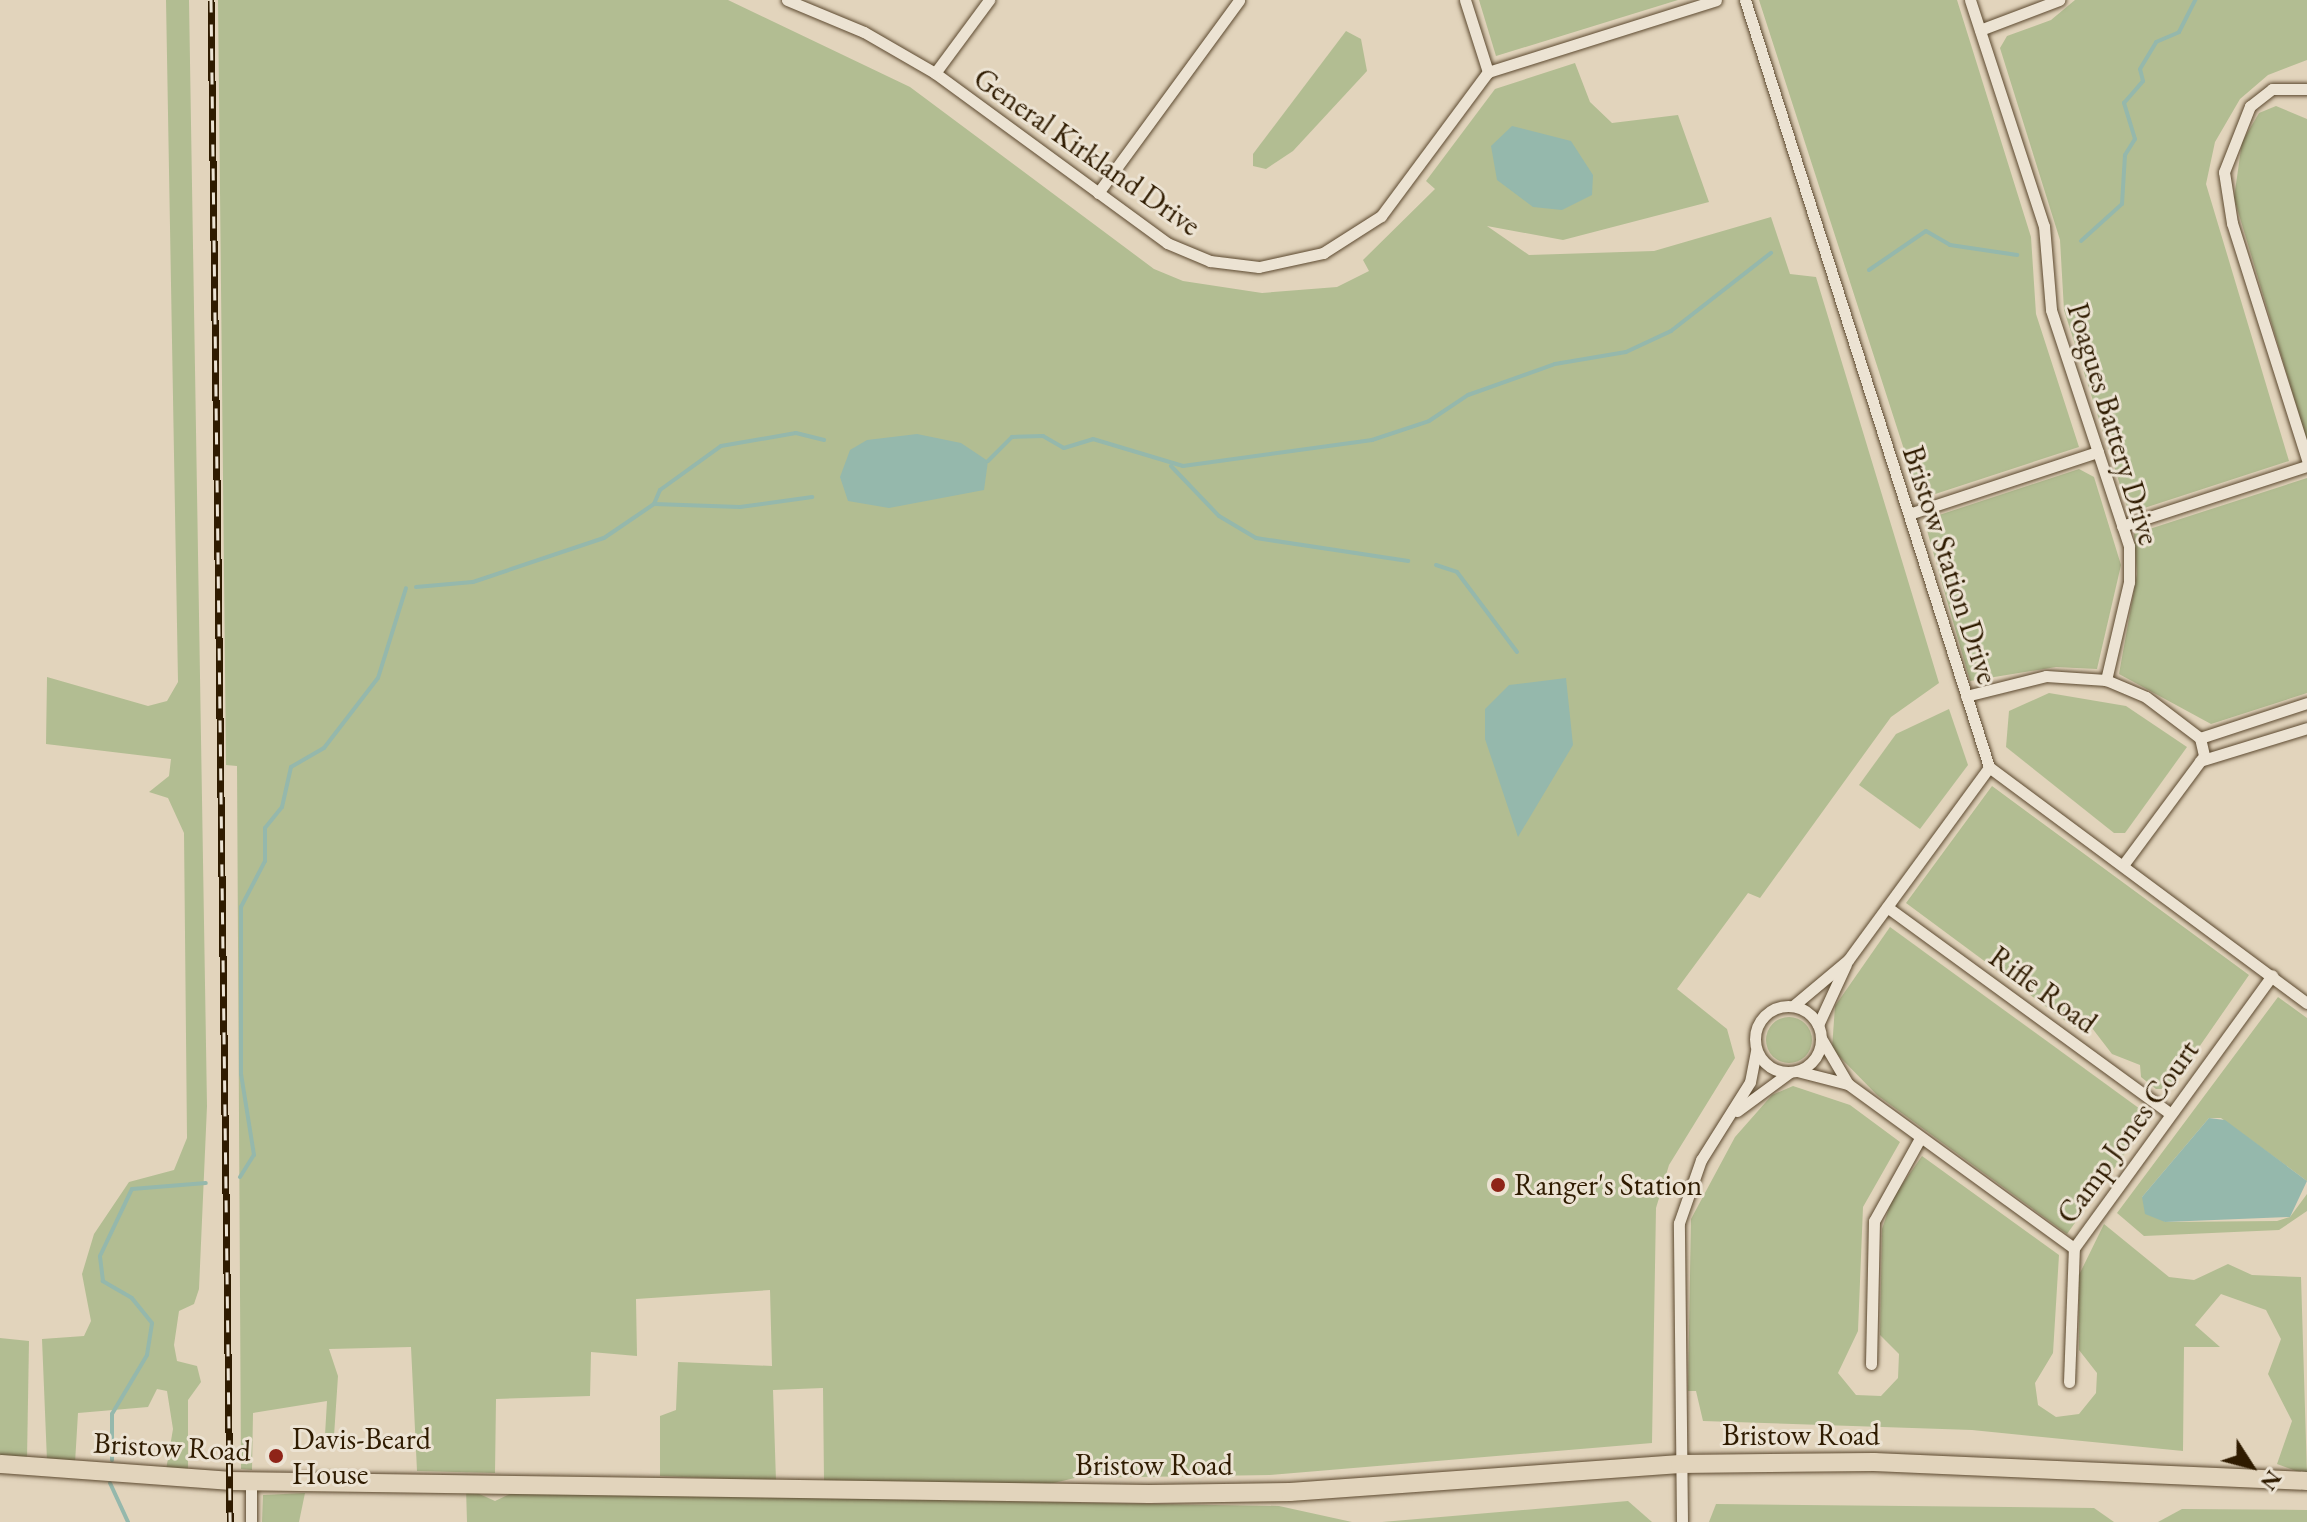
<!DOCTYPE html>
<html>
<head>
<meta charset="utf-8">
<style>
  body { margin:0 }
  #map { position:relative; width:2307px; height:1522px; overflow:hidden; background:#e2d4bc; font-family:"EB Garamond",serif }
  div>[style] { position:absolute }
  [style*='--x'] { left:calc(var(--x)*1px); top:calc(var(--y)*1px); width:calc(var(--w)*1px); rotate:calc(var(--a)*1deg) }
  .green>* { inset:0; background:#b2bd92 }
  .round { border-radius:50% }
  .water>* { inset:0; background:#95b8ac }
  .stream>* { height:4px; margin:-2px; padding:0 2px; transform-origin:2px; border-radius:2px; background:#95b8ac }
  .roads { filter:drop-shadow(0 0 2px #5c492f) drop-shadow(0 0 2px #5c492f) }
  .minor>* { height:11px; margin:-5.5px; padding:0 5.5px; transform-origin:5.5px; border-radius:5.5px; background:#ece3d3 }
  .minor>.ring { margin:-5.5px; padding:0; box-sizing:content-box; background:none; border:11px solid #ece3d3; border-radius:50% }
  .primary>* { height:18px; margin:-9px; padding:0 9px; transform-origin:9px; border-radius:9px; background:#e2d4bc }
  .rail>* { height:7px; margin-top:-3.5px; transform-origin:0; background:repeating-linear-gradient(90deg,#ece3d3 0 12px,#2f1b00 0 24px); box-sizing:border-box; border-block:2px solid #2f1b00 }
  .dots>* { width:22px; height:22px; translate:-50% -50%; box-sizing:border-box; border:4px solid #ece3d3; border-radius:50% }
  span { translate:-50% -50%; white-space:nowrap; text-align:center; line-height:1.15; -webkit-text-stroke:6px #ece3d3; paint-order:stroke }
  .street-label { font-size:30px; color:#2f1b00 }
  .poi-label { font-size:30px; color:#2f1b00 }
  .left { translate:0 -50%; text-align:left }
  .north { position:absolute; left:2211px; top:1426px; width:80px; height:80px; -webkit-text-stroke:6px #ece3d3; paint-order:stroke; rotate:126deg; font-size:22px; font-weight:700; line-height:32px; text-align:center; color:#2f1b00 }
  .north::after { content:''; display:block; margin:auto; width:28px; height:36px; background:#2f1b00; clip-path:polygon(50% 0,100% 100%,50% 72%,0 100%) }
</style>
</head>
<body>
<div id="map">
  <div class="green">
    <i style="clip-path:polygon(166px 0,189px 0,207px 1106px,199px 1289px,194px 1304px,179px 1311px,174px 1345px,177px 1361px,197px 1366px,201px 1382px,188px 1400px,188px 1469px,166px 1470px,173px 1429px,167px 1391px,157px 1389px,148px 1407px,78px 1413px,75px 1463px,47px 1461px,42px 1339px,84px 1336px,91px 1321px,82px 1274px,94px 1234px,129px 1182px,174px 1170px,187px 1138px,184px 833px,168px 798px,149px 792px,169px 776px,171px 759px,46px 744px,47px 677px,148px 706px,167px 701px,178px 682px)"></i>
    <i style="clip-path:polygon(218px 0,728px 0,910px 87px,1154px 269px,1183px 281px,1262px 293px,1337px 287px,1369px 271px,1363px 260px,1435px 189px,1426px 181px,1495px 89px,1575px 63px,1590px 102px,1612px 123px,1678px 115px,1709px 202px,1563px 240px,1487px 226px,1529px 255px,1654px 251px,1771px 217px,1790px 274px,1816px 277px,1939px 683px,1891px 717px,1760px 898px,1748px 893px,1677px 989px,1727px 1029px,1735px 1058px,1669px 1165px,1656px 1208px,1652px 1443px,1270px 1475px,1075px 1478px,1049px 1484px,824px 1481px,823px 1388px,773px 1390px,776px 1481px,660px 1476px,660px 1416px,676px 1410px,678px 1362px,772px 1366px,770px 1290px,636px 1299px,637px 1356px,591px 1352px,590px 1396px,496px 1399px,495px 1473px,417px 1471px,411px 1347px,329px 1349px,338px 1376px,334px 1436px,325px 1435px,327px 1401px,253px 1413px,252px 1470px,241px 1469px,237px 766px,226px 765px)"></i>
    <i style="clip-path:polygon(1479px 0,1678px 0,1496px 56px)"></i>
    <i style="clip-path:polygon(1759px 0,1957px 0,2031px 237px,2036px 314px,2079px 447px,1920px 499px)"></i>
    <i style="clip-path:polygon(2075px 0,2307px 0,2307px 60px,2268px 75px,2240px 99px,2215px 142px,2206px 184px,2289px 461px,2129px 513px,2064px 310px,2060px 240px,2000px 48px,2007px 36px,2051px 20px)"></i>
    <i style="clip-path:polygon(1346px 31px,1361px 39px,1367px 71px,1293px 151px,1266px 169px,1253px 166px,1253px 154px)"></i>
    <i style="clip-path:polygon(2276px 106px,2307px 119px,2307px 441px,2234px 198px,2242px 142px,2259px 113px)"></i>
    <i style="clip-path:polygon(2079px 469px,2094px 477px,2121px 565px,2097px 669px,2056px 667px,1970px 681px,1924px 520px)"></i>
    <i style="clip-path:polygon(2307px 478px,2307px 693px,2211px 724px,2119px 674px,2137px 574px,2134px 534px)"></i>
    <i style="clip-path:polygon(2049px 693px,2126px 706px,2187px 747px,2125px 833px,2114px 833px,2006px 747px,2009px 711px)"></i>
    <i style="clip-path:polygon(1949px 709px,1968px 765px,1920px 829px,1859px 785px,1896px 734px)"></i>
    <i style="clip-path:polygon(1992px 786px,2249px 975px,2170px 1089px,2156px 1089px,2141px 1077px,2140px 1065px,2112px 1054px,2092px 1028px,2075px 1028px,1906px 903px)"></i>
    <i style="clip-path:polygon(1890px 927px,2151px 1117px,2067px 1234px,1877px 1095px,1832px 1049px,1835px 1006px)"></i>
    <i style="clip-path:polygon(2278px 997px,2307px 1018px,2307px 1181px,2221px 1118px,2209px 1118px,2142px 1197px,2165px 1222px,2277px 1221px,2290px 1217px,2307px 1194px,2307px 1211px,2279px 1230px,2144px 1236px,2117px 1213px)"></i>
    <i class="round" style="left:1766px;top:1017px;width:46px;height:46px"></i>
    <i style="clip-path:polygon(1793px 1086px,1850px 1105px,1900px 1142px,1863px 1207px,1858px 1331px,1838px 1373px,1856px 1395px,1881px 1396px,1898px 1378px,1899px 1354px,1880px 1335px,1882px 1229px,1892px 1199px,1922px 1156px,2059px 1255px,2053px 1353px,2035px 1383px,2038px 1405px,2056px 1417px,2079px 1414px,2096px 1393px,2097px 1373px,2079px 1350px,2079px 1275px,2104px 1224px,2169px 1277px,2194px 1280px,2228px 1264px,2252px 1275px,2301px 1277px,2307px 1475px,2277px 1464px,2292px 1421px,2268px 1374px,2281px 1339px,2266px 1310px,2221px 1294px,2195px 1325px,2220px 1347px,2184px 1347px,2183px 1451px,1972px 1430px,1703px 1421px,1696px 1391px,1688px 1391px,1691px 1219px,1735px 1137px,1772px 1095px)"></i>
    <i style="clip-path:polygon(0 1338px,29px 1341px,27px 1459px,0 1457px)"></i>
    <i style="clip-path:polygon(466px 1488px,495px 1501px,512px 1493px,1279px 1506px,1352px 1522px,467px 1522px)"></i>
    <i style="clip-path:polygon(305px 1493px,299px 1522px,262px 1522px,263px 1495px)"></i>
    <i style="clip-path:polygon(1628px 1501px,1652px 1522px,1382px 1522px)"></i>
    <i style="clip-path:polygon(1716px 1504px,2094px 1508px,2114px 1522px,1709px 1522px)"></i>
    <i style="clip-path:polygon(2182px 1509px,2307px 1510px,2307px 1522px,2158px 1522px)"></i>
  </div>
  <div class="water">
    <i style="clip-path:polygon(1512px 126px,1571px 141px,1593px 175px,1592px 195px,1562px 210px,1533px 207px,1497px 180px,1491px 146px)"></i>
    <i style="clip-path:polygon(917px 434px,961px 443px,988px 461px,984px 490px,889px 508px,848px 501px,840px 477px,850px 450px,867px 440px)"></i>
    <i style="clip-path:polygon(1566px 678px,1573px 745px,1518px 837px,1485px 739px,1485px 709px,1509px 685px)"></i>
    <i style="clip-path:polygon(2209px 1118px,2225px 1120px,2307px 1181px,2290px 1217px,2165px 1222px,2145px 1214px,2142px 1197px)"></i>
  </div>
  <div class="stream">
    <i style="--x:2081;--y:241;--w:55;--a:-42.1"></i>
    <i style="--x:2122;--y:204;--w:49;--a:-86.5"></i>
    <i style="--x:2125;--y:155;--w:19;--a:-58"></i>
    <i style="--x:2135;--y:139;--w:38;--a:-107"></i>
    <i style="--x:2124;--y:103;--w:29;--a:-49"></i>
    <i style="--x:2143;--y:81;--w:12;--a:-104"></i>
    <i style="--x:2140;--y:69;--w:31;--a:-59"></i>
    <i style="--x:2156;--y:42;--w:25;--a:-23"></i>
    <i style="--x:2179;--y:32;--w:36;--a:-63"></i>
    <i style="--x:1869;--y:270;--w:69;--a:-34.4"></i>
    <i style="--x:1926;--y:231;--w:28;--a:30"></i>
    <i style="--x:1950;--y:245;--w:68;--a:8.5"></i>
    <i style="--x:988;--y:461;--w:34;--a:-45"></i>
    <i style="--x:1012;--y:437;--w:31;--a:-2"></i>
    <i style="--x:1043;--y:436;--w:24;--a:30"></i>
    <i style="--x:1064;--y:448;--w:30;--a:-17"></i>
    <i style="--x:1093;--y:439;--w:94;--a:16.7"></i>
    <i style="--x:1183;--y:466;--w:191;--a:-7.8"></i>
    <i style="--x:1372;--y:440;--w:60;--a:-18.4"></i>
    <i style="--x:1429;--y:421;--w:47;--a:-33.7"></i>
    <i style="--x:1468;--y:395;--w:92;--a:-19.6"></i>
    <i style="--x:1555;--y:364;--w:72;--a:-9.6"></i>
    <i style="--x:1626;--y:352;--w:50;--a:-25"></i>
    <i style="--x:1671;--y:331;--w:127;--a:-38"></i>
    <i style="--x:1171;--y:466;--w:69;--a:46.2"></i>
    <i style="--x:1219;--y:516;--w:43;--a:30.7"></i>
    <i style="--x:1256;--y:538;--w:154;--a:8.6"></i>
    <i style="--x:654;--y:504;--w:15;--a:-67"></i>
    <i style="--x:660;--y:490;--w:75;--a:-35.8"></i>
    <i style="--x:721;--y:446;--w:76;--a:-9.8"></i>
    <i style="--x:796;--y:433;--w:29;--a:14"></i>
    <i style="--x:1436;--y:565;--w:22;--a:18"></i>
    <i style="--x:1457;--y:572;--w:100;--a:53.1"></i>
    <i style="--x:416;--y:587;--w:57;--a:-5"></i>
    <i style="--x:473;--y:582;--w:138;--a:-18.6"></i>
    <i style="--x:604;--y:538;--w:60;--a:-34.2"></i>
    <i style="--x:654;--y:504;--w:86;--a:2"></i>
    <i style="--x:740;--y:507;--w:73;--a:-7.9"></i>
    <i style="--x:240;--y:1177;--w:26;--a:-58"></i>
    <i style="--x:254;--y:1155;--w:82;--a:-99.1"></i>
    <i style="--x:241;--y:1074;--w:167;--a:-90"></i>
    <i style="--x:241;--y:907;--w:52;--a:-62.4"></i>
    <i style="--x:265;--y:861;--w:33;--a:-90"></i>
    <i style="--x:265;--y:828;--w:27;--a:-51"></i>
    <i style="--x:282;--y:807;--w:41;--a:-77.3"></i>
    <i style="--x:291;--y:767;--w:38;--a:-30"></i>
    <i style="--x:324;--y:748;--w:88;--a:-52.4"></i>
    <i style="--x:378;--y:678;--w:94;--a:-72.7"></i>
    <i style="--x:112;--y:1460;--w:46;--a:-90"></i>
    <i style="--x:112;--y:1414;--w:69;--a:-59.3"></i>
    <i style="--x:147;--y:1355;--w:32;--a:-81"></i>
    <i style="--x:152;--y:1323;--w:32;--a:-129"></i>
    <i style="--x:132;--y:1298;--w:34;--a:-150"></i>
    <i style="--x:103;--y:1281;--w:25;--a:-97"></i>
    <i style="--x:100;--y:1256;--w:74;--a:-64.5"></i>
    <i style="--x:132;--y:1189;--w:74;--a:-4.6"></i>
    <i style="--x:110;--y:1483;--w:43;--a:65.2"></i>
  </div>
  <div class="roads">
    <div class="minor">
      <i style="--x:787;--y:0;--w:83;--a:22.6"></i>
      <i style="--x:864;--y:32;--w:82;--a:30"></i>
      <i style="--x:935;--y:73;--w:288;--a:36.2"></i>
      <i style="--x:1167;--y:243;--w:47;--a:22.7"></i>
      <i style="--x:1210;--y:261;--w:49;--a:7"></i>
      <i style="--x:1259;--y:267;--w:66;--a:-12.3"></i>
      <i style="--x:1323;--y:253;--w:69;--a:-32.5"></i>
      <i style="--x:1381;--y:216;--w:179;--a:-53.4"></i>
      <i style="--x:1488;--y:72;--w:239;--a:-17.5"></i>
      <i style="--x:1465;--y:0;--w:76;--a:72.3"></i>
      <i style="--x:1745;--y:0;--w:805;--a:72.35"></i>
      <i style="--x:1989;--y:767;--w:396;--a:36.6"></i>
      <i style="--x:1970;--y:0;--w:238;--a:71.9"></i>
      <i style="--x:2044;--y:226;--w:84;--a:85.2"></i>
      <i style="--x:2051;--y:310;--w:249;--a:71.7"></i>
      <i style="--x:2129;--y:546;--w:36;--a:90"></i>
      <i style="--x:2129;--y:582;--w:101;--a:103.2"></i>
      <i style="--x:1980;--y:30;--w:85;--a:-20.8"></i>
      <i style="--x:935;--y:73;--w:91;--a:-53.5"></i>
      <i style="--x:2307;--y:89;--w:35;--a:180"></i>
      <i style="--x:2272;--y:89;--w:28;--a:142"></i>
      <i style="--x:2250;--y:106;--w:71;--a:111.5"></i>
      <i style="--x:2224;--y:172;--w:52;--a:81.1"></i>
      <i style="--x:2232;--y:223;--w:249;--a:72.4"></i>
      <i style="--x:1098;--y:193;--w:239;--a:-53.8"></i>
      <i style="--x:1909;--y:514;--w:199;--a:-18.2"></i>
      <i style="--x:2122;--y:526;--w:194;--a:-18"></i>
      <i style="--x:1966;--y:696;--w:82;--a:-14"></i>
      <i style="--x:2046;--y:676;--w:60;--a:3.8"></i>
      <i style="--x:2106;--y:680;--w:43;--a:23"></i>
      <i style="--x:2146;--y:697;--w:68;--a:37.2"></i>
      <i style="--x:2200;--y:738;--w:18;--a:77"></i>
      <i style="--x:2204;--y:756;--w:136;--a:126.6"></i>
      <i style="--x:2200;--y:738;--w:113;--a:-18.1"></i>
      <i style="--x:2200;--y:761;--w:112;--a:-17.1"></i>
      <i style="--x:1887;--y:907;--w:350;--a:36.1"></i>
      <i class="ring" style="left:1755px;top:1006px;width:55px;height:55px"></i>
      <i style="--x:1793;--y:1006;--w:72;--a:-39.9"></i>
      <i style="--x:1848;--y:960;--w:239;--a:-53.8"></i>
      <i style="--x:1818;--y:1025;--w:67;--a:-65.3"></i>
      <i style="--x:1821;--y:1038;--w:53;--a:59.6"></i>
      <i style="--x:1848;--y:1084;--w:279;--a:36"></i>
      <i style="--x:1797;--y:1071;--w:53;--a:14.3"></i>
      <i style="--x:1737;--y:1111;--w:66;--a:-36.3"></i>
      <i style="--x:1871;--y:1364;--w:143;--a:-88.8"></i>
      <i style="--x:1874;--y:1221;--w:93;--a:-60.9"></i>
      <i style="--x:2069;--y:1382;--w:134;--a:-87.9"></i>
      <i style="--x:2074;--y:1248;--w:337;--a:-54"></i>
      <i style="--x:251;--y:1522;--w:41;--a:-90"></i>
      <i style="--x:1682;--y:1522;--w:299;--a:-90.6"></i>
      <i style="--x:1679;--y:1223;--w:67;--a:-70.8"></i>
      <i style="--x:1701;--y:1160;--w:92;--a:-57.9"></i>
      <i style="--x:1750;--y:1082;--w:32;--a:-79"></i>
    </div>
    <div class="primary">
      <i style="--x:0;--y:1464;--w:230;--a:4.2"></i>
      <i style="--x:229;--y:1481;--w:920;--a:0.81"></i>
      <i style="--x:1149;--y:1494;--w:141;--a:-0.8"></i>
      <i style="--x:1290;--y:1492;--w:391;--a:-4.1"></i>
      <i style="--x:1680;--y:1464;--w:194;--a:-0.6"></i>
      <i style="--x:1874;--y:1462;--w:433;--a:2.5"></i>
    </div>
  </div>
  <div class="rail">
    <i style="--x:211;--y:0;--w:1522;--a:89.28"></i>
  </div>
  <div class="dots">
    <i style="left:1498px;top:1185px;background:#8f2418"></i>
    <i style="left:276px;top:1456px;background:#8f2418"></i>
  </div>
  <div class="street-label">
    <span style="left:1087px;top:152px;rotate:35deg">General Kirkland Drive</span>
    <span style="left:2113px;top:424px;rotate:73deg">Poagues Battery Drive</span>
    <span style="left:1950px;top:565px;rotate:72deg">Bristow Station Drive</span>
    <span style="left:2043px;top:990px;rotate:36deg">Rifle Road</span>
    <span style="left:2128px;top:1132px;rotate:-54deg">Camp Jones Court</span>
    <span style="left:1801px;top:1435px">Bristow Road</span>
    <span style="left:172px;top:1447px;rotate:3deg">Bristow Road</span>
    <span style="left:1154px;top:1465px">Bristow Road</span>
  </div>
  <div class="poi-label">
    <span class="left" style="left:1514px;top:1185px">Ranger's Station</span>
    <span class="left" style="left:292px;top:1456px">Davis-Beard<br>House</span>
  </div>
  <div class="north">N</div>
</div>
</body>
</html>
